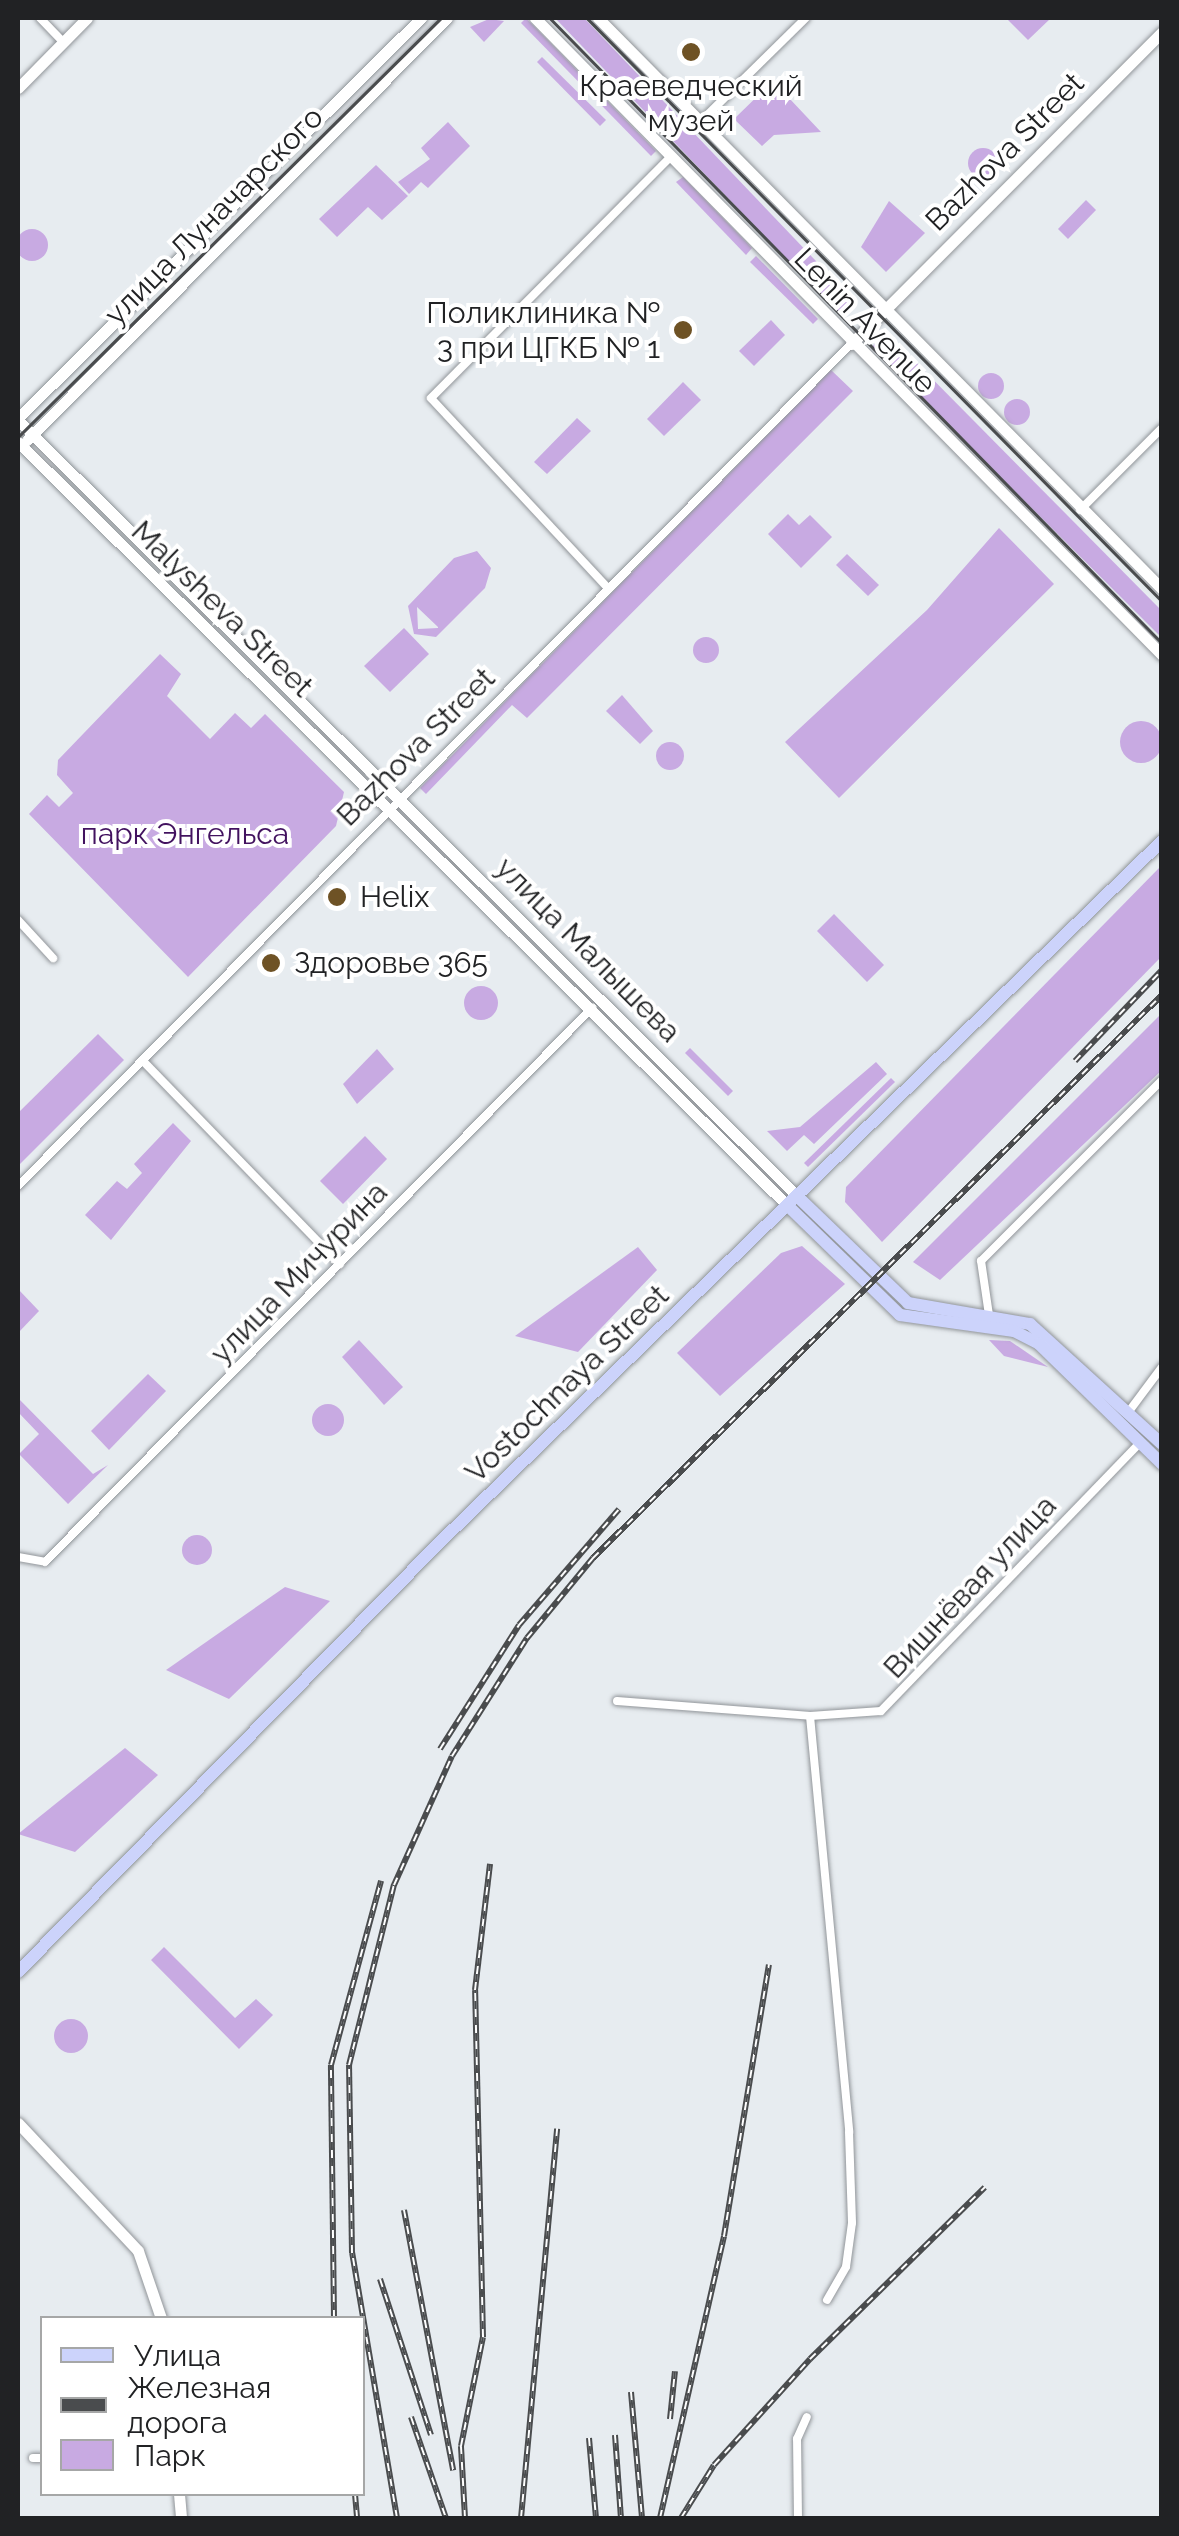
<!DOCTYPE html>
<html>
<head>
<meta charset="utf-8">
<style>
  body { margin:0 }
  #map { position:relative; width:1179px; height:2536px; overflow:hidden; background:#e7ecf0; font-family:Raleway,sans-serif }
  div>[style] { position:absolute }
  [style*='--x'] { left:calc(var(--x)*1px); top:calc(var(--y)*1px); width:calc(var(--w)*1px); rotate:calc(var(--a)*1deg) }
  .green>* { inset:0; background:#c8aae2 }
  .round { border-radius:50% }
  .roads { filter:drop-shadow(0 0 2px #919599) drop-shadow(0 0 2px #919599) }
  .street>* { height:8px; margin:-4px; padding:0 4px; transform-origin:4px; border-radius:4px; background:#fff }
  .secondary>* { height:11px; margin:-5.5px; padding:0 5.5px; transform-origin:5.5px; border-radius:5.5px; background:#fff }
  .primary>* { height:12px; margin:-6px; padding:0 6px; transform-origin:6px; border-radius:6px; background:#ccd3fb }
  .tram>* { height:2.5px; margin:-1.25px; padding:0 1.25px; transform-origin:1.25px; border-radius:1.25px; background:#4a4c4e }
  .rail>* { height:6px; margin-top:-3px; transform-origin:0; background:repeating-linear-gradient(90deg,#fff 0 8px,#4a4c4e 0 16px); box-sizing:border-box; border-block:2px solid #4a4c4e }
  .dots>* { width:28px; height:28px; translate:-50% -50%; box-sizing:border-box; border:5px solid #fff; border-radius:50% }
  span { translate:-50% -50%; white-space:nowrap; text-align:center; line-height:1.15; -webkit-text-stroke:8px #fff; paint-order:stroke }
  .poi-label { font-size:30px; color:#212224 }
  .right { translate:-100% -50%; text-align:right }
  .left { translate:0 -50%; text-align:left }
  .street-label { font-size:30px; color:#212224 }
  .park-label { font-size:30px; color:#42125f }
  .frame { position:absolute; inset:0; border:20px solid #212224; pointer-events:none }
  .legend { position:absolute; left:40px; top:2316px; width:325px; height:180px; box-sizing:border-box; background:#fff; border:2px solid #a6a7a7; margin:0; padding:12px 18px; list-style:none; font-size:30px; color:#212224 }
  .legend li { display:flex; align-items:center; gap:20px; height:50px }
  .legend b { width:50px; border:2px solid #a6a7a7 }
</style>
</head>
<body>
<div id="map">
  <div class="green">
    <i style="clip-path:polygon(526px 18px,656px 151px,651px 156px,521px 23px)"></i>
    <i style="clip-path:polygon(555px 18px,584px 18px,857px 304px,843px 318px)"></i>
    <i style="clip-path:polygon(1006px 18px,1051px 18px,1028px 40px)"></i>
    <i style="clip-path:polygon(489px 19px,504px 21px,484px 42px,470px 27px)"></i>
    <i style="clip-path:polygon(542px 57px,606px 120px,600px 126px,537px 62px)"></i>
    <i style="clip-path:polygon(773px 81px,821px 132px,774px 135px,762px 146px,734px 119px)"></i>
    <i style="clip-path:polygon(448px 122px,470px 146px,428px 188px,421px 182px,409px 194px,398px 182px,430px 159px,421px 148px)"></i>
    <i class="round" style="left:968px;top:148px;width:30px;height:30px"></i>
    <i style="clip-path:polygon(376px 165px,408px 196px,382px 220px,368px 207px,337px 237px,319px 219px)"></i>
    <i style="clip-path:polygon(683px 177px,752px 248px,746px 255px,676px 182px)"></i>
    <i style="clip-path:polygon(1086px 200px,1096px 210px,1068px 239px,1058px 229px)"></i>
    <i style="clip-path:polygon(889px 201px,925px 233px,886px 272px,861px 247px)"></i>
    <i class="round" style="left:16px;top:229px;width:32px;height:32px"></i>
    <i style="clip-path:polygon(756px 256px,818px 319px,813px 324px,750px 262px)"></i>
    <i style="clip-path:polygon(771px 320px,785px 335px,754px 366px,739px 351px)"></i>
    <i style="clip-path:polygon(886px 332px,1161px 610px,1161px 637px,871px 348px)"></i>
    <i style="clip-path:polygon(831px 370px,853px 391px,527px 718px,512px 705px,426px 794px,420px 788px)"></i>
    <i class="round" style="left:978px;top:373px;width:26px;height:26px"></i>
    <i style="clip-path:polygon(683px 382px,701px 400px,664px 436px,647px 419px)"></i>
    <i class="round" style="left:1004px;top:399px;width:26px;height:26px"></i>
    <i style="clip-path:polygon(577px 418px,591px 431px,547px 474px,534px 462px)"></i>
    <i style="clip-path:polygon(788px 514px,799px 525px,810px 515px,832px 537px,801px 568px,768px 534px)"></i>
    <i style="clip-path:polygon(999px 528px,1054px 584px,839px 798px,785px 742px,927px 610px)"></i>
    <i style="clip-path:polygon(evenodd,477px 551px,491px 568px,485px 588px,436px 637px,414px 634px,408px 606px,454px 558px,477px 551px,417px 607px,438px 627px,438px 628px,418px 629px,417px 607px)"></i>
    <i style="clip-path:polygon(847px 554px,879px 585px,868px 596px,836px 565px)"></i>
    <i style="clip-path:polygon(404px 628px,429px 654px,390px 692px,364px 666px)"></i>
    <i class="round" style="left:693px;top:637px;width:26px;height:26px"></i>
    <i style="clip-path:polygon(160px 654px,181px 674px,167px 696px,210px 739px,235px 713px,251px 728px,265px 714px,344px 792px,336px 826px,188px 977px,29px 814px,47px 795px,59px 807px,73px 793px,57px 775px,58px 760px)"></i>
    <i style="clip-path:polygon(622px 695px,653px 731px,640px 744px,606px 711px)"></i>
    <i class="round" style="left:1120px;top:721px;width:42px;height:42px"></i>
    <i class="round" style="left:656px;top:742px;width:28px;height:28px"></i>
    <i style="clip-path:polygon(1161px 866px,1161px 957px,882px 1242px,845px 1202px,846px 1187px)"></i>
    <i style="clip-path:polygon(834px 914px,884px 965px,867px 982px,817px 931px)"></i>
    <i class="round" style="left:464px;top:986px;width:34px;height:34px"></i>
    <i style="clip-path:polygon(1161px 1014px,1161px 1071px,940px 1280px,913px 1262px)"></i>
    <i style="clip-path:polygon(98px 1034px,124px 1060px,18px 1166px,18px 1113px)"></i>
    <i style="clip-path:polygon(690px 1048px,733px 1091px,728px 1096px,685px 1053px)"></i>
    <i style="clip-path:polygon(377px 1049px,394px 1069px,357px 1104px,343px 1084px)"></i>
    <i style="clip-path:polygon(876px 1062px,887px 1074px,814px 1144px,804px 1135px,787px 1151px,767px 1131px,800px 1127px)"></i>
    <i style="clip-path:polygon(891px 1078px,895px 1082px,808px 1167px,804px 1163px)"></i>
    <i style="clip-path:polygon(173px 1123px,191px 1141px,111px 1240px,85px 1215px,117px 1181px,127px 1189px,142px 1173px,134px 1164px)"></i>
    <i style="clip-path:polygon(365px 1136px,387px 1159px,343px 1204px,320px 1181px)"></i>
    <i style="clip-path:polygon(802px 1246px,845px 1284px,720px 1396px,677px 1353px,781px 1253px)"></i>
    <i style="clip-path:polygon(638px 1247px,657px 1270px,578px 1352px,515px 1336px)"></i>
    <i style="clip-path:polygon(18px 1289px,39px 1311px,18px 1333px)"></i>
    <i style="clip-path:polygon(359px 1340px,403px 1387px,384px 1405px,342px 1357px)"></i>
    <i style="clip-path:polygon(989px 1340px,1010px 1341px,1048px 1367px,1004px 1356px)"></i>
    <i style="clip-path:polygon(148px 1374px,166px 1391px,109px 1450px,91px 1431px)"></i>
    <i style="clip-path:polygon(18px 1398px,93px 1474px,108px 1465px,68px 1504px,19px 1454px,39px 1434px,18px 1412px)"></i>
    <i class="round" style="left:312px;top:1404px;width:32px;height:32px"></i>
    <i class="round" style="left:182px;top:1535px;width:30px;height:30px"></i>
    <i style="clip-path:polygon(285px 1587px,330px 1601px,229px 1699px,166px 1670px)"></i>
    <i style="clip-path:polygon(125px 1748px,158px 1775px,75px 1852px,18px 1834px)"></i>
    <i style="clip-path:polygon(164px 1947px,235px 2018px,256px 1999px,273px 2015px,239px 2049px,151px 1960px)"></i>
    <i class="round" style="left:54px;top:2019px;width:34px;height:34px"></i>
  </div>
  <div class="roads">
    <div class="street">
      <i style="--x:40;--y:18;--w:33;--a:46"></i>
      <i style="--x:700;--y:122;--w:148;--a:-44.5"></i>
      <i style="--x:1080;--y:510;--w:116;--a:-45"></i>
      <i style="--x:607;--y:587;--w:258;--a:-133"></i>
      <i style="--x:431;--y:398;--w:341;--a:-45.2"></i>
      <i style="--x:18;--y:920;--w:52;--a:47.4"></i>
      <i style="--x:143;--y:1061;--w:283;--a:45.9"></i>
      <i style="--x:18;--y:1186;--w:1184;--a:-45.31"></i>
      <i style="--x:989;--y:1315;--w:55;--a:-98.4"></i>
      <i style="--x:981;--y:1261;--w:256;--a:-45"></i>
      <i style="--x:1127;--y:1414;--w:59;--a:-53.3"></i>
      <i style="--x:18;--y:1557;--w:27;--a:10"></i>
      <i style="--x:45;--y:1562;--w:779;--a:-45.36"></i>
      <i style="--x:617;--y:1701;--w:194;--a:4.4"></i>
      <i style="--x:810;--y:1716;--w:71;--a:-4"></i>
      <i style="--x:881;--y:1711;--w:374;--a:-46"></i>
      <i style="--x:810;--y:1716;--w:418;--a:84.6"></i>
      <i style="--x:849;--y:2132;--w:91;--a:88.1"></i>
      <i style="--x:852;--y:2223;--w:44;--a:97.8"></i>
      <i style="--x:846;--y:2267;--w:38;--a:120"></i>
      <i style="--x:33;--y:2458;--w:9;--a:0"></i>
      <i style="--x:798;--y:2518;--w:79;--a:-90.7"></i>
      <i style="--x:797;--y:2439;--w:24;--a:-66"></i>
    </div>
    <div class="secondary">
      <i style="--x:535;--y:18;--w:894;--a:45.45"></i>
      <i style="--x:598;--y:18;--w:803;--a:45.35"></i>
      <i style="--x:18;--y:88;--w:98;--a:-45.4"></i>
      <i style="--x:851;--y:344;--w:441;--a:-45.1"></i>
      <i style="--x:18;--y:418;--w:568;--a:-44.79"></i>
      <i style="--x:18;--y:420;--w:1101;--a:44.89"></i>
      <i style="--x:27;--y:440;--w:595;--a:-45.14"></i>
      <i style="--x:18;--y:442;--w:1085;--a:44.78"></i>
      <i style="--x:18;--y:2123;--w:175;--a:46.8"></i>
      <i style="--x:138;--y:2251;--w:71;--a:71.1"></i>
      <i style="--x:179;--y:2494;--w:24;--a:85"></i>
    </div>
    <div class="primary">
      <i style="--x:798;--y:1197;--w:153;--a:43.9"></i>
      <i style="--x:908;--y:1303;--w:124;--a:9.8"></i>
      <i style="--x:1030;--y:1324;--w:178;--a:42.3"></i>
      <i style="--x:788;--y:1206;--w:156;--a:44.2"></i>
      <i style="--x:900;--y:1315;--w:115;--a:8"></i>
      <i style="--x:1014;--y:1331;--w:28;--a:27"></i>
      <i style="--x:1039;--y:1344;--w:172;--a:44.3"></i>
      <i style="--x:18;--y:1972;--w:598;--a:-45.54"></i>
      <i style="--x:437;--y:1545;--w:1011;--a:-44.16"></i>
    </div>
  </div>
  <div class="tram">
    <i style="--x:550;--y:18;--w:875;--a:45.6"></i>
    <i style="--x:587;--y:18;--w:819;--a:45.4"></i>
    <i style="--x:18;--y:437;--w:595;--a:-44.73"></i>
  </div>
  <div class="rail">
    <i style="--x:1075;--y:1061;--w:126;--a:-46.3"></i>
    <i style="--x:440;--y:1749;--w:147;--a:-57.5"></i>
    <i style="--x:519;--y:1625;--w:153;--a:-49.2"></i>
    <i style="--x:404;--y:2210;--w:265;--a:79.3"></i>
    <i style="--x:380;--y:2279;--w:164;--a:71.9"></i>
    <i style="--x:334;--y:2318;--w:253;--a:-90.7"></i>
    <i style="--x:331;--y:2065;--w:191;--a:-74.8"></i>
    <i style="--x:631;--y:2392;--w:126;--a:85"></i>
    <i style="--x:411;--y:2417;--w:107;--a:70.9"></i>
    <i style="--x:670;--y:2419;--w:48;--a:-84.1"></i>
    <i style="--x:615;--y:2435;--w:83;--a:85.9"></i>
    <i style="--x:589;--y:2438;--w:80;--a:85"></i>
    <i style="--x:355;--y:2494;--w:24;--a:85"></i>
    <i style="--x:397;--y:2518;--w:269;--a:-99.6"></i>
    <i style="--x:352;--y:2253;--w:188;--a:-90.9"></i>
    <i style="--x:349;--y:2065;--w:186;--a:-76"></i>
    <i style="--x:394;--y:1885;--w:141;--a:-65.8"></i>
    <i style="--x:452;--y:1756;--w:140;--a:-57.6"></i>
    <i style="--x:527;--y:1638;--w:104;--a:-50.5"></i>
    <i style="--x:593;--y:1558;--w:800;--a:-44.7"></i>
    <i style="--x:465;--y:2518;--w:72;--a:-93.2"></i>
    <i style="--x:461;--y:2446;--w:111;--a:-78.6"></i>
    <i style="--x:483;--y:2337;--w:347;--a:-91.3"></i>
    <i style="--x:475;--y:1990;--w:127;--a:-83.2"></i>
    <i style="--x:521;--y:2518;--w:391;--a:-84.7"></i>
    <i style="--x:660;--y:2518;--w:289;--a:-77.2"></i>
    <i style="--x:724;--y:2236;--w:275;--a:-80.6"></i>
    <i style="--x:681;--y:2518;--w:62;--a:-58.1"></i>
    <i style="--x:714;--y:2465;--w:143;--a:-47.8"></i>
    <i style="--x:810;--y:2359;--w:245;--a:-44.5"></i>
  </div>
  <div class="dots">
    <i style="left:691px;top:52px;background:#6e5225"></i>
    <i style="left:683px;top:330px;background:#6e5225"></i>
    <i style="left:337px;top:897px;background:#6e5225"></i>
    <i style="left:271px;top:963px;background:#6e5225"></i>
  </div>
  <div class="poi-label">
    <span style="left:691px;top:103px">Краеведческий<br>музей</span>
    <span class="right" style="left:660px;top:330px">Поликлиника №<br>3 при ЦГКБ № 1</span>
    <span class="left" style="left:360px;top:897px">Helix</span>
    <span class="left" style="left:294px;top:963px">Здоровье 365</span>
  </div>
  <div class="street-label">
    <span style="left:1005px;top:152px;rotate:-45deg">Bazhova Street</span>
    <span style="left:214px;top:216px;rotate:-45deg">улица Луначарского</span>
    <span style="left:865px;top:321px;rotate:46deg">Lenin Avenue</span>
    <span style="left:222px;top:609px;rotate:44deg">Malysheva Street</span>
    <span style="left:416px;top:747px;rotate:-45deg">Bazhova Street</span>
    <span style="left:588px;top:950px;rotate:45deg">улица Малышева</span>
    <span style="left:299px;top:1273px;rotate:-46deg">улица Мичурина</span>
    <span style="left:567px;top:1384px;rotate:-44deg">Vostochnaya Street</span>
    <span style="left:970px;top:1587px;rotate:-47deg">Вишнёвая улица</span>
  </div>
  <div class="park-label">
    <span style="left:185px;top:834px">парк Энгельса</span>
  </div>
  <div class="frame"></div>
  <ul class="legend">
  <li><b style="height:12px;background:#ccd3fb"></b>Улица</li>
  <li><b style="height:12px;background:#4a4c4e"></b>Железная дорога</li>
  <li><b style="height:28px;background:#c8aae2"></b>Парк</li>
  </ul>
</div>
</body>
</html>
